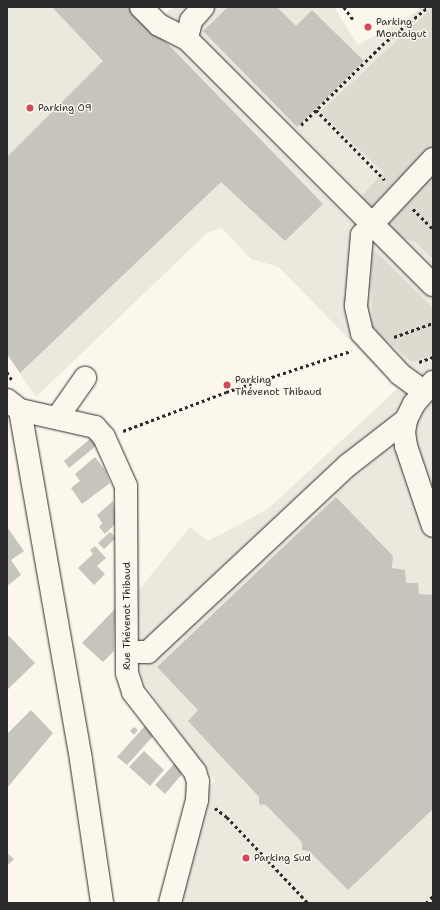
<!DOCTYPE html>
<html>
<head>
<meta charset="utf-8">
<style>
  body { margin:0 }
  #map { position:relative; width:440px; height:910px; overflow:hidden; background:#fbf7ec; font-family:"Shantell Sans",sans-serif }
  div>[style] { position:absolute }
  [style*='--x'] { left:calc(var(--x)*1px); top:calc(var(--y)*1px); width:calc(var(--w)*1px); rotate:calc(var(--a)*1deg) }
  .built>* { inset:0; background:#ebe8de }
  .green>* { inset:0; background:#dddad0 }
  .building>* { inset:0; background:#c7c4bc }
  .path>* { height:2.5px; margin-top:-1.25px; transform-origin:0; background:repeating-linear-gradient(90deg,#2b2b2b 0 3px,transparent 0 6px) }
  .roads { filter:drop-shadow(0 0 1px #2b2b2b) drop-shadow(0 0 1px #2b2b2b) }
  .minor>* { height:22px; margin:-11px; padding:0 11px; transform-origin:11px; border-radius:11px; background:#fbf7ec }
  .dots>* { width:11px; height:11px; translate:-50% -50%; box-sizing:border-box; border:2px solid #fbf7ec; border-radius:50% }
  span { translate:-50% -50%; white-space:nowrap; text-align:center; line-height:1.15; -webkit-text-stroke:3px #fbf7ec; paint-order:stroke }
  .poi-label { font-size:10px; color:#2b2b2b }
  .left { translate:0 -50%; text-align:left }
  .street-label { font-size:10px; color:#2b2b2b }
  .frame { position:absolute; inset:0; border:8px solid #2b2b2b; pointer-events:none }
</style>
</head>
<body>
<div id="map">
  <div class="built">
    <i style="clip-path:polygon(7px 7px,148px 7px,158px 17px,176px 7px,334px 7px,358px 45px,420px 10px,419px 7px,433px 7px,433px 903px,174px 903px,206px 789px,215px 781px,145px 685px,136px 661px,138px 591px,190px 527px,208px 541px,268px 509px,397px 389px,279px 267px,251px 259px,222px 228px,207px 233px,36px 397px,7px 354px)"></i>
  </div>
  <div class="green">
    <i style="clip-path:polygon(433px 7px,433px 259px,415px 242px,402px 238px,361px 197px,383px 172px,320px 112px)"></i>
    <i style="clip-path:polygon(375px 251px,433px 308px,433px 353px,429px 357px,412px 362px,372px 328px,371px 253px)"></i>
  </div>
  <div class="building">
    <i style="clip-path:polygon(52px 7px,132px 7px,323px 204px,285px 241px,221px 182px,20px 373px,7px 354px,7px 157px,103px 61px)"></i>
    <i style="clip-path:polygon(228px 7px,277px 7px,296px 26px,312px 10px,364px 61px,297px 127px,203px 31px)"></i>
    <i style="clip-path:polygon(91px 438px,96px 446px,69px 468px,64px 461px)"></i>
    <i style="clip-path:polygon(95px 457px,105px 470px,110px 483px,82px 504px,71px 488px,80px 481px,75px 474px)"></i>
    <i style="clip-path:polygon(336px 497px,393px 556px,392px 568px,405px 570px,406px 583px,418px 583px,419px 594px,433px 595px,433px 809px,348px 890px,309px 851px,302px 850px,302px 842px,266px 805px,259px 804px,259px 797px,188px 721px,198px 710px,157px 667px)"></i>
    <i style="clip-path:polygon(113px 501px,116px 523px,105px 534px,99px 527px,102px 523px,97px 515px)"></i>
    <i style="clip-path:polygon(7px 527px,24px 551px,11px 560px,21px 575px,7px 586px)"></i>
    <i style="clip-path:polygon(110px 532px,116px 538px,104px 549px,98px 543px)"></i>
    <i style="clip-path:polygon(95px 546px,106px 558px,97px 566px,105px 574px,94px 585px,78px 568px,93px 554px,90px 550px)"></i>
    <i style="clip-path:polygon(115px 609px,114px 651px,103px 662px,82px 643px)"></i>
    <i style="clip-path:polygon(7px 634px,35px 663px,7px 690px)"></i>
    <i style="clip-path:polygon(31px 710px,53px 733px,7px 788px,7px 734px)"></i>
    <i style="clip-path:polygon(145px 726px,154px 735px,127px 765px,117px 757px)"></i>
    <i style="clip-path:polygon(134px 727px,138px 730px,134px 735px,130px 731px)"></i>
    <i style="clip-path:polygon(144px 751px,164px 770px,150px 786px,129px 767px)"></i>
    <i style="clip-path:polygon(175px 763px,183px 773px,165px 794px,155px 785px)"></i>
    <i style="clip-path:polygon(7px 853px,14px 859px,7px 866px)"></i>
  </div>
  <div class="path">
    <i style="--x:344;--y:7;--w:17;--a:54"></i>
    <i style="--x:316;--y:110;--w:98;--a:45.4"></i>
    <i style="--x:301;--y:125;--w:114;--a:-44.6"></i>
    <i style="--x:382;--y:45;--w:60;--a:-39.6"></i>
    <i style="--x:413;--y:209;--w:28;--a:45"></i>
    <i style="--x:394;--y:337;--w:41;--a:-19.7"></i>
    <i style="--x:419;--y:362;--w:15;--a:-20"></i>
    <i style="--x:7;--y:372;--w:9;--a:58"></i>
    <i style="--x:123;--y:431;--w:110;--a:-20.7"></i>
    <i style="--x:226;--y:392;--w:132;--a:-18.2"></i>
    <i style="--x:215;--y:808;--w:15;--a:37"></i>
    <i style="--x:227;--y:817;--w:118;--a:46.7"></i>
    <i style="--x:426;--y:903;--w:10;--a:-45"></i>
  </div>
  <div class="roads">
    <div class="minor">
      <i style="--x:141;--y:7;--w:25;--a:45"></i>
      <i style="--x:159;--y:25;--w:31;--a:27"></i>
      <i style="--x:203;--y:7;--w:18;--a:131"></i>
      <i style="--x:191;--y:21;--w:18;--a:103"></i>
      <i style="--x:187;--y:39;--w:348;--a:45"></i>
      <i style="--x:433;--y:382;--w:29;--a:131"></i>
      <i style="--x:414;--y:404;--w:18;--a:117"></i>
      <i style="--x:406;--y:420;--w:12;--a:99"></i>
      <i style="--x:404;--y:432;--w:14;--a:82"></i>
      <i style="--x:406;--y:446;--w:84;--a:71.4"></i>
      <i style="--x:423;--y:391;--w:29;--a:-144"></i>
      <i style="--x:400;--y:374;--w:56;--a:-132.8"></i>
      <i style="--x:362;--y:333;--w:28;--a:-103"></i>
      <i style="--x:356;--y:306;--w:71;--a:-85.2"></i>
      <i style="--x:362;--y:235;--w:104;--a:-46.9"></i>
      <i style="--x:7;--y:400;--w:16;--a:38"></i>
      <i style="--x:20;--y:410;--w:77;--a:12.8"></i>
      <i style="--x:95;--y:427;--w:13;--a:48"></i>
      <i style="--x:104;--y:437;--w:54;--a:65.8"></i>
      <i style="--x:126;--y:486;--w:187;--a:89.7"></i>
      <i style="--x:127;--y:673;--w:20;--a:72"></i>
      <i style="--x:133;--y:692;--w:101;--a:52.2"></i>
      <i style="--x:195;--y:772;--w:9;--a:72"></i>
      <i style="--x:198;--y:781;--w:19;--a:93"></i>
      <i style="--x:197;--y:800;--w:106;--a:104.7"></i>
      <i style="--x:20;--y:410;--w:355;--a:80.1"></i>
      <i style="--x:81;--y:760;--w:145;--a:81.6"></i>
      <i style="--x:57;--y:418;--w:49;--a:-55"></i>
      <i style="--x:127;--y:652;--w:21;--a:0"></i>
      <i style="--x:148;--y:652;--w:274;--a:-43.1"></i>
      <i style="--x:348;--y:465;--w:73;--a:-37.8"></i>
    </div>
  </div>
  <div class="dots">
    <i style="left:368px;top:27px;background:#d1495b"></i>
    <i style="left:30px;top:108px;background:#d1495b"></i>
    <i style="left:227px;top:385px;background:#d1495b"></i>
    <i style="left:246px;top:858px;background:#d1495b"></i>
  </div>
  <div class="poi-label">
    <span class="left" style="left:376px;top:27px">Parking<br>Montaigut</span>
    <span class="left" style="left:38px;top:108px">Parking O9</span>
    <span class="left" style="left:235px;top:385px">Parking<br>Thévenot Thibaud</span>
    <span class="left" style="left:254px;top:858px">Parking Sud</span>
  </div>
  <div class="street-label">
    <span style="left:127px;top:616px;rotate:-90deg">Rue Thévenot Thibaud</span>
  </div>
  <div class="frame"></div>
</div>
</body>
</html>
